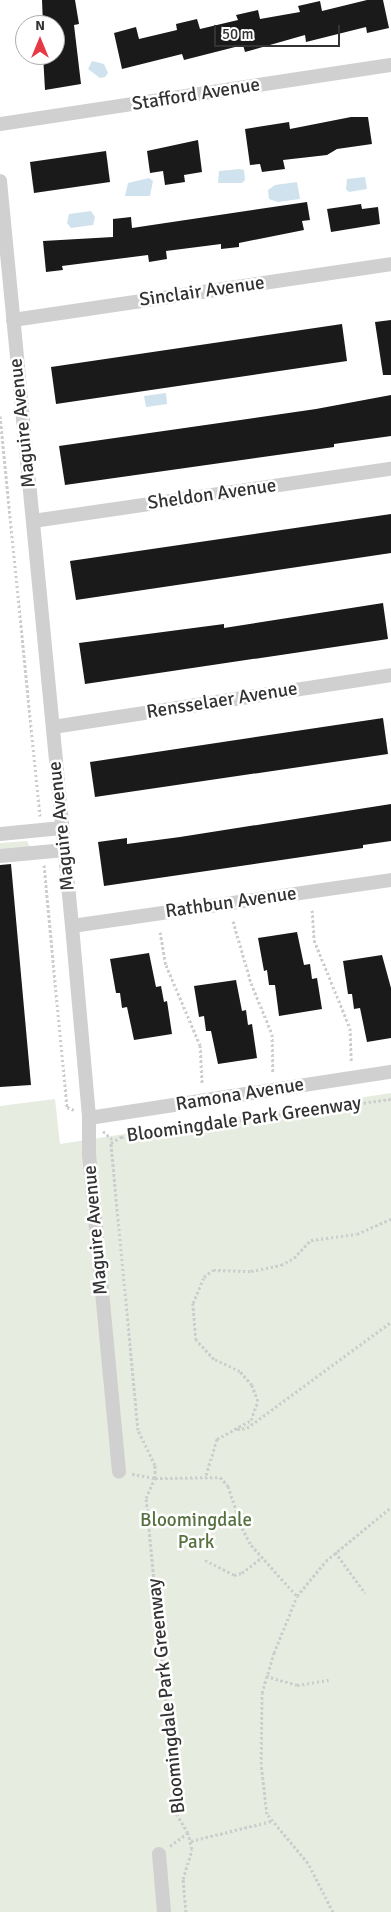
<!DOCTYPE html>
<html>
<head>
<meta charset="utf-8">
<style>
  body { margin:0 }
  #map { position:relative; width:391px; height:1912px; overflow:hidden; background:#fff; font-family:Signika,sans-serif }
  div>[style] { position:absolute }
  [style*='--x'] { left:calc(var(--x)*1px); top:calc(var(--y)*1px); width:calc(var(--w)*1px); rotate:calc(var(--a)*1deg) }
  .green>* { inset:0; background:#e6ecdf }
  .water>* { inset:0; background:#cfe2ee }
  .building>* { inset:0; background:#1a1a1a }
  .path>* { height:3px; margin-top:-1.5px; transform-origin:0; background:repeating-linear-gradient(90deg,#cdcdcd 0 2.5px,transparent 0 5px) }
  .street>* { height:14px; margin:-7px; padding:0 7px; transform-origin:7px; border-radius:7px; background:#d0d0d0 }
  span { translate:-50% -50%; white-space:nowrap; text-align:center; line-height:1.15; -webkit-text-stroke:5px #fff; paint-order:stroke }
  .street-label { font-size:19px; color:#333 }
  .park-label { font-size:19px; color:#56703f }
  .north { position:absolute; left:15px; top:15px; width:50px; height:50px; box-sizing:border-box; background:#fff; border:1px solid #adadad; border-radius:50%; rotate:0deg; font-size:14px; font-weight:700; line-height:20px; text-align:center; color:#333 }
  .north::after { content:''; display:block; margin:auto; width:18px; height:22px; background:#e63946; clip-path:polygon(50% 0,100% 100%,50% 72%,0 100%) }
  .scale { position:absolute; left:214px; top:25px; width:126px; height:22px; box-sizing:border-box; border:2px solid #333; border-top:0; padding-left:6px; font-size:15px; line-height:18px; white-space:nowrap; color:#333; -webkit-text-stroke:4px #fff; paint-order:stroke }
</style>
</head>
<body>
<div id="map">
  <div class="green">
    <i style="clip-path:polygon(27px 841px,30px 847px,0 851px,0 843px)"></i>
    <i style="clip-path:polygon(391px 1093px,391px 1912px,0 1912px,0 1106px,55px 1099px,60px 1144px)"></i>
  </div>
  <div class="water">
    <i style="clip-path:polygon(92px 61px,104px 64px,108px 73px,105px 77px,100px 78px,88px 69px)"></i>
    <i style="clip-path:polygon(240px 169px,244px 170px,245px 180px,242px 183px,218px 183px,219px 171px)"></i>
    <i style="clip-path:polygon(365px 177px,367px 189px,349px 192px,346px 189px,347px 179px)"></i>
    <i style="clip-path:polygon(149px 178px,153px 181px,150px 196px,125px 196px,128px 183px)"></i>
    <i style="clip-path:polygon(297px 182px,300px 199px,278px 202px,269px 199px,268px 190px,275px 185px)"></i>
    <i style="clip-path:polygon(91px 211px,95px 217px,93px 225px,71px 228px,67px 223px,69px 214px)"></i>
    <i style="clip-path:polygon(166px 393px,167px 404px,146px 407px,144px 396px)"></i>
  </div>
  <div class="building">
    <i style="clip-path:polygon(42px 0,75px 0,79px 24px,74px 25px,81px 84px,45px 90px,43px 55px,55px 55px,55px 25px,43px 25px)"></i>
    <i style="clip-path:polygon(367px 0,383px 0,389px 28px,367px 33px,366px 27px,306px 42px,305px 35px,245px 52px,243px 45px,184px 60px,182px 54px,122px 69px,114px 33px,136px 27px,139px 39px,177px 30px,176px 24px,197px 19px,200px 29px,238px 20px,236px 15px,258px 10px,260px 19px,300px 12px,298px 6px,320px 1px,322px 11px)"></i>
    <i style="clip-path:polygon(351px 117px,368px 117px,372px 144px,337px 149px,327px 155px,283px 160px,285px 169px,262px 172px,260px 164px,250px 165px,245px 129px,289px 122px,290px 129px)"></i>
    <i style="clip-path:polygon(198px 140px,202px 172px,184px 175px,185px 182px,165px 185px,163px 171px,150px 173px,147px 151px)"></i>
    <i style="clip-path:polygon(106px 151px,110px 182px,34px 193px,30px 162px)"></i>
    <i style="clip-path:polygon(307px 202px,310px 220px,302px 221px,304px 230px,239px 243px,239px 247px,221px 249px,221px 244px,166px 251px,167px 259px,149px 262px,148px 255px,62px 266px,63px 270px,46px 272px,43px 241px,113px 237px,113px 219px,131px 217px,132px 228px)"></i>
    <i style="clip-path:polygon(361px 204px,362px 209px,378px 207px,380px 224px,331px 232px,327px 209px)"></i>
    <i style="clip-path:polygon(391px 320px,391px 375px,383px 375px,375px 322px)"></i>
    <i style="clip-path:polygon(342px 324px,347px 361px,56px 404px,51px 367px)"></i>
    <i style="clip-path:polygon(391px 395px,391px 436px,334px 444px,334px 447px,65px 485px,59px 446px,316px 409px)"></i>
    <i style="clip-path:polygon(391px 514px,391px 553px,76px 600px,70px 561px)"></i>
    <i style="clip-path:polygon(383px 603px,388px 639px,85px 684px,79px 643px,224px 624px,224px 628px)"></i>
    <i style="clip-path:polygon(383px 718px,388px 754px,95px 797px,90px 762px)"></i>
    <i style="clip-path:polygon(391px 804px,391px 841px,363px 845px,363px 848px,104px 886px,98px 842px,127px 838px,127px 844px,180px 837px)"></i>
    <i style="clip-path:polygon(11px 864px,31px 1085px,0 1087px,0 865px)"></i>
    <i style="clip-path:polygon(297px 932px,304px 965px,310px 964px,312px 979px,317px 978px,322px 1009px,279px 1016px,275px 985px,269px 985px,267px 970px,264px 971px,258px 938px)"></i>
    <i style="clip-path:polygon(149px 953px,156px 987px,161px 986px,164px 1002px,167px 1001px,172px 1034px,134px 1040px,127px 1007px,122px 1008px,120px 993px,116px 993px,110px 959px)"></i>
    <i style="clip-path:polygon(382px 955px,391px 988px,391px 1038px,367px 1042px,360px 1008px,354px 1009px,352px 994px,348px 994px,343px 961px)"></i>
    <i style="clip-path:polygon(236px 980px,242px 1011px,246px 1010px,248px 1025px,252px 1024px,257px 1058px,218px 1064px,211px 1031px,206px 1031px,204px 1016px,199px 1017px,194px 986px)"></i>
  </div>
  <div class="path">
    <i style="--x:0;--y:416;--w:402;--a:84.3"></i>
    <i style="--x:44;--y:865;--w:243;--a:84.6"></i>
    <i style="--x:67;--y:1107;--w:8;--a:23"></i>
    <i style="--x:312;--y:910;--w:30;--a:86"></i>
    <i style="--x:314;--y:940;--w:95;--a:67.8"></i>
    <i style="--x:350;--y:1028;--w:34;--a:88"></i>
    <i style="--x:233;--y:921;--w:65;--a:73.8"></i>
    <i style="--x:251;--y:983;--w:55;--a:67.6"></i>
    <i style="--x:272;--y:1034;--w:39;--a:89"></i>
    <i style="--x:160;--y:932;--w:34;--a:80"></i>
    <i style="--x:166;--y:965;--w:87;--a:67"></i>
    <i style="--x:200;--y:1045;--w:39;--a:87"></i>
    <i style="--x:103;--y:1131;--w:12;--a:42"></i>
    <i style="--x:237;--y:1429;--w:10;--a:-6"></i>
    <i style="--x:247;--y:1428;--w:179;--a:-36.4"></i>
    <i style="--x:132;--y:1474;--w:23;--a:10"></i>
    <i style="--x:155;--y:1478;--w:65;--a:-0.9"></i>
    <i style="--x:220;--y:1477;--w:12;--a:48"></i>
    <i style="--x:228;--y:1486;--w:44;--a:71.6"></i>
    <i style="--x:242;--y:1528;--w:19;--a:62"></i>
    <i style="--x:251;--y:1545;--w:69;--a:48"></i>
    <i style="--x:206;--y:1475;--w:38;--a:-73"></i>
    <i style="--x:217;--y:1439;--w:39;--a:-29"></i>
    <i style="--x:251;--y:1420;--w:20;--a:-70"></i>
    <i style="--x:258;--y:1401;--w:17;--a:-111"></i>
    <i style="--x:252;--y:1385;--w:18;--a:-131"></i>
    <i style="--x:240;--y:1371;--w:29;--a:-155"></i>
    <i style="--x:214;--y:1359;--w:26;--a:-133"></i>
    <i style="--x:196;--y:1340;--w:37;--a:-95"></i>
    <i style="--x:193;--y:1303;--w:28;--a:-67"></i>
    <i style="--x:204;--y:1277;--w:11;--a:-38"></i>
    <i style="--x:213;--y:1270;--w:38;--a:2"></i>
    <i style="--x:251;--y:1271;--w:31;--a:-11"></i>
    <i style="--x:281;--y:1265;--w:15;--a:-28"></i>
    <i style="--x:294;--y:1258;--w:25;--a:-47"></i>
    <i style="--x:311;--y:1240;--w:46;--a:-7.4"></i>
    <i style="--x:357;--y:1234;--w:37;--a:-24"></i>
    <i style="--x:335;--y:1552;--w:51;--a:53.8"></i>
    <i style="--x:205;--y:1560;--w:33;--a:27"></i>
    <i style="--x:234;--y:1575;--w:8;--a:-14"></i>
    <i style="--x:242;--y:1573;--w:24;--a:-38"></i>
    <i style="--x:266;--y:1676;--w:32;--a:16"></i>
    <i style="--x:297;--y:1685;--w:32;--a:-9"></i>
    <i style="--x:191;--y:1841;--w:83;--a:-13.9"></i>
    <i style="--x:170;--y:1846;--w:22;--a:-36"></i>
    <i style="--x:186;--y:1912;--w:33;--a:-95"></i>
    <i style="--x:183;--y:1879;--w:31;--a:-73"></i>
    <i style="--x:192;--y:1849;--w:16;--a:-104"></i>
    <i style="--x:188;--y:1833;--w:21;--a:-121"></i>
    <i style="--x:177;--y:1815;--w:319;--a:-95.6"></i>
    <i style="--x:146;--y:1498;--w:22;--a:-66"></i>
    <i style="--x:155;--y:1478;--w:13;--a:-90"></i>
    <i style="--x:155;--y:1465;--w:39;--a:-116"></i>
    <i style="--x:138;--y:1430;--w:288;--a:-95.4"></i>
    <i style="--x:111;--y:1143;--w:12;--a:-31"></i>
    <i style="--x:121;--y:1137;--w:273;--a:-8"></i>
    <i style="--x:333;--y:1912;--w:55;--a:-117"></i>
    <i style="--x:308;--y:1863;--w:64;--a:-129.9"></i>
    <i style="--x:267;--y:1814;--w:50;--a:-96.8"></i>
    <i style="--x:261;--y:1764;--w:71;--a:-89.2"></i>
    <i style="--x:262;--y:1693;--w:42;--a:-73.3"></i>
    <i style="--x:274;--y:1653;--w:61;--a:-68"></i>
    <i style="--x:297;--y:1596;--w:45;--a:-50.4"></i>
    <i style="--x:326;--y:1561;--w:85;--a:-39.7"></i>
  </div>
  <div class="street">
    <i style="--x:0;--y:124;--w:395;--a:-8.6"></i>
    <i style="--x:0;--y:181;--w:748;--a:84.48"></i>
    <i style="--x:72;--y:926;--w:193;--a:84.9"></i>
    <i style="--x:89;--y:1118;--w:36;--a:90"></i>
    <i style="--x:89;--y:1154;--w:319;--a:84.6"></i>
    <i style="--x:13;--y:320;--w:382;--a:-8.4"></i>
    <i style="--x:33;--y:521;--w:362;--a:-8.3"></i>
    <i style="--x:53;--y:727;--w:342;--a:-8.7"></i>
    <i style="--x:0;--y:834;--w:62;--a:-5.5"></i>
    <i style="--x:0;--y:856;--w:65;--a:-5.3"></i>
    <i style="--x:72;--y:926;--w:322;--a:-8.2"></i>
    <i style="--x:89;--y:1118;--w:305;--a:-8.7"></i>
    <i style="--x:159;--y:1854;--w:58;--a:85.1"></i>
  </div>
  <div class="street-label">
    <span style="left:196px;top:95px;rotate:-9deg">Stafford Avenue</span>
    <span style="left:202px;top:292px;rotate:-8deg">Sinclair Avenue</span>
    <span style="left:23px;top:423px;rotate:-96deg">Maguire Avenue</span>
    <span style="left:212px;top:495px;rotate:-8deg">Sheldon Avenue</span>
    <span style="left:222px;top:701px;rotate:-9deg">Rensselaer Avenue</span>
    <span style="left:62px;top:826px;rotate:-96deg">Maguire Avenue</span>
    <span style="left:231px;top:903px;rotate:-8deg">Rathbun Avenue</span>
    <span style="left:240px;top:1095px;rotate:-9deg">Ramona Avenue</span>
    <span style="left:244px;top:1120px;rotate:-8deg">Bloomingdale Park Greenway</span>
    <span style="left:96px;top:1230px;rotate:-95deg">Maguire Avenue</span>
    <span style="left:167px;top:1696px;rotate:-96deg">Bloomingdale Park Greenway</span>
  </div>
  <div class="park-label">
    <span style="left:196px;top:1532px">Bloomingdale<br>Park</span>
  </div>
  <div class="north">N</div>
  <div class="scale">50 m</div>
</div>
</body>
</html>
